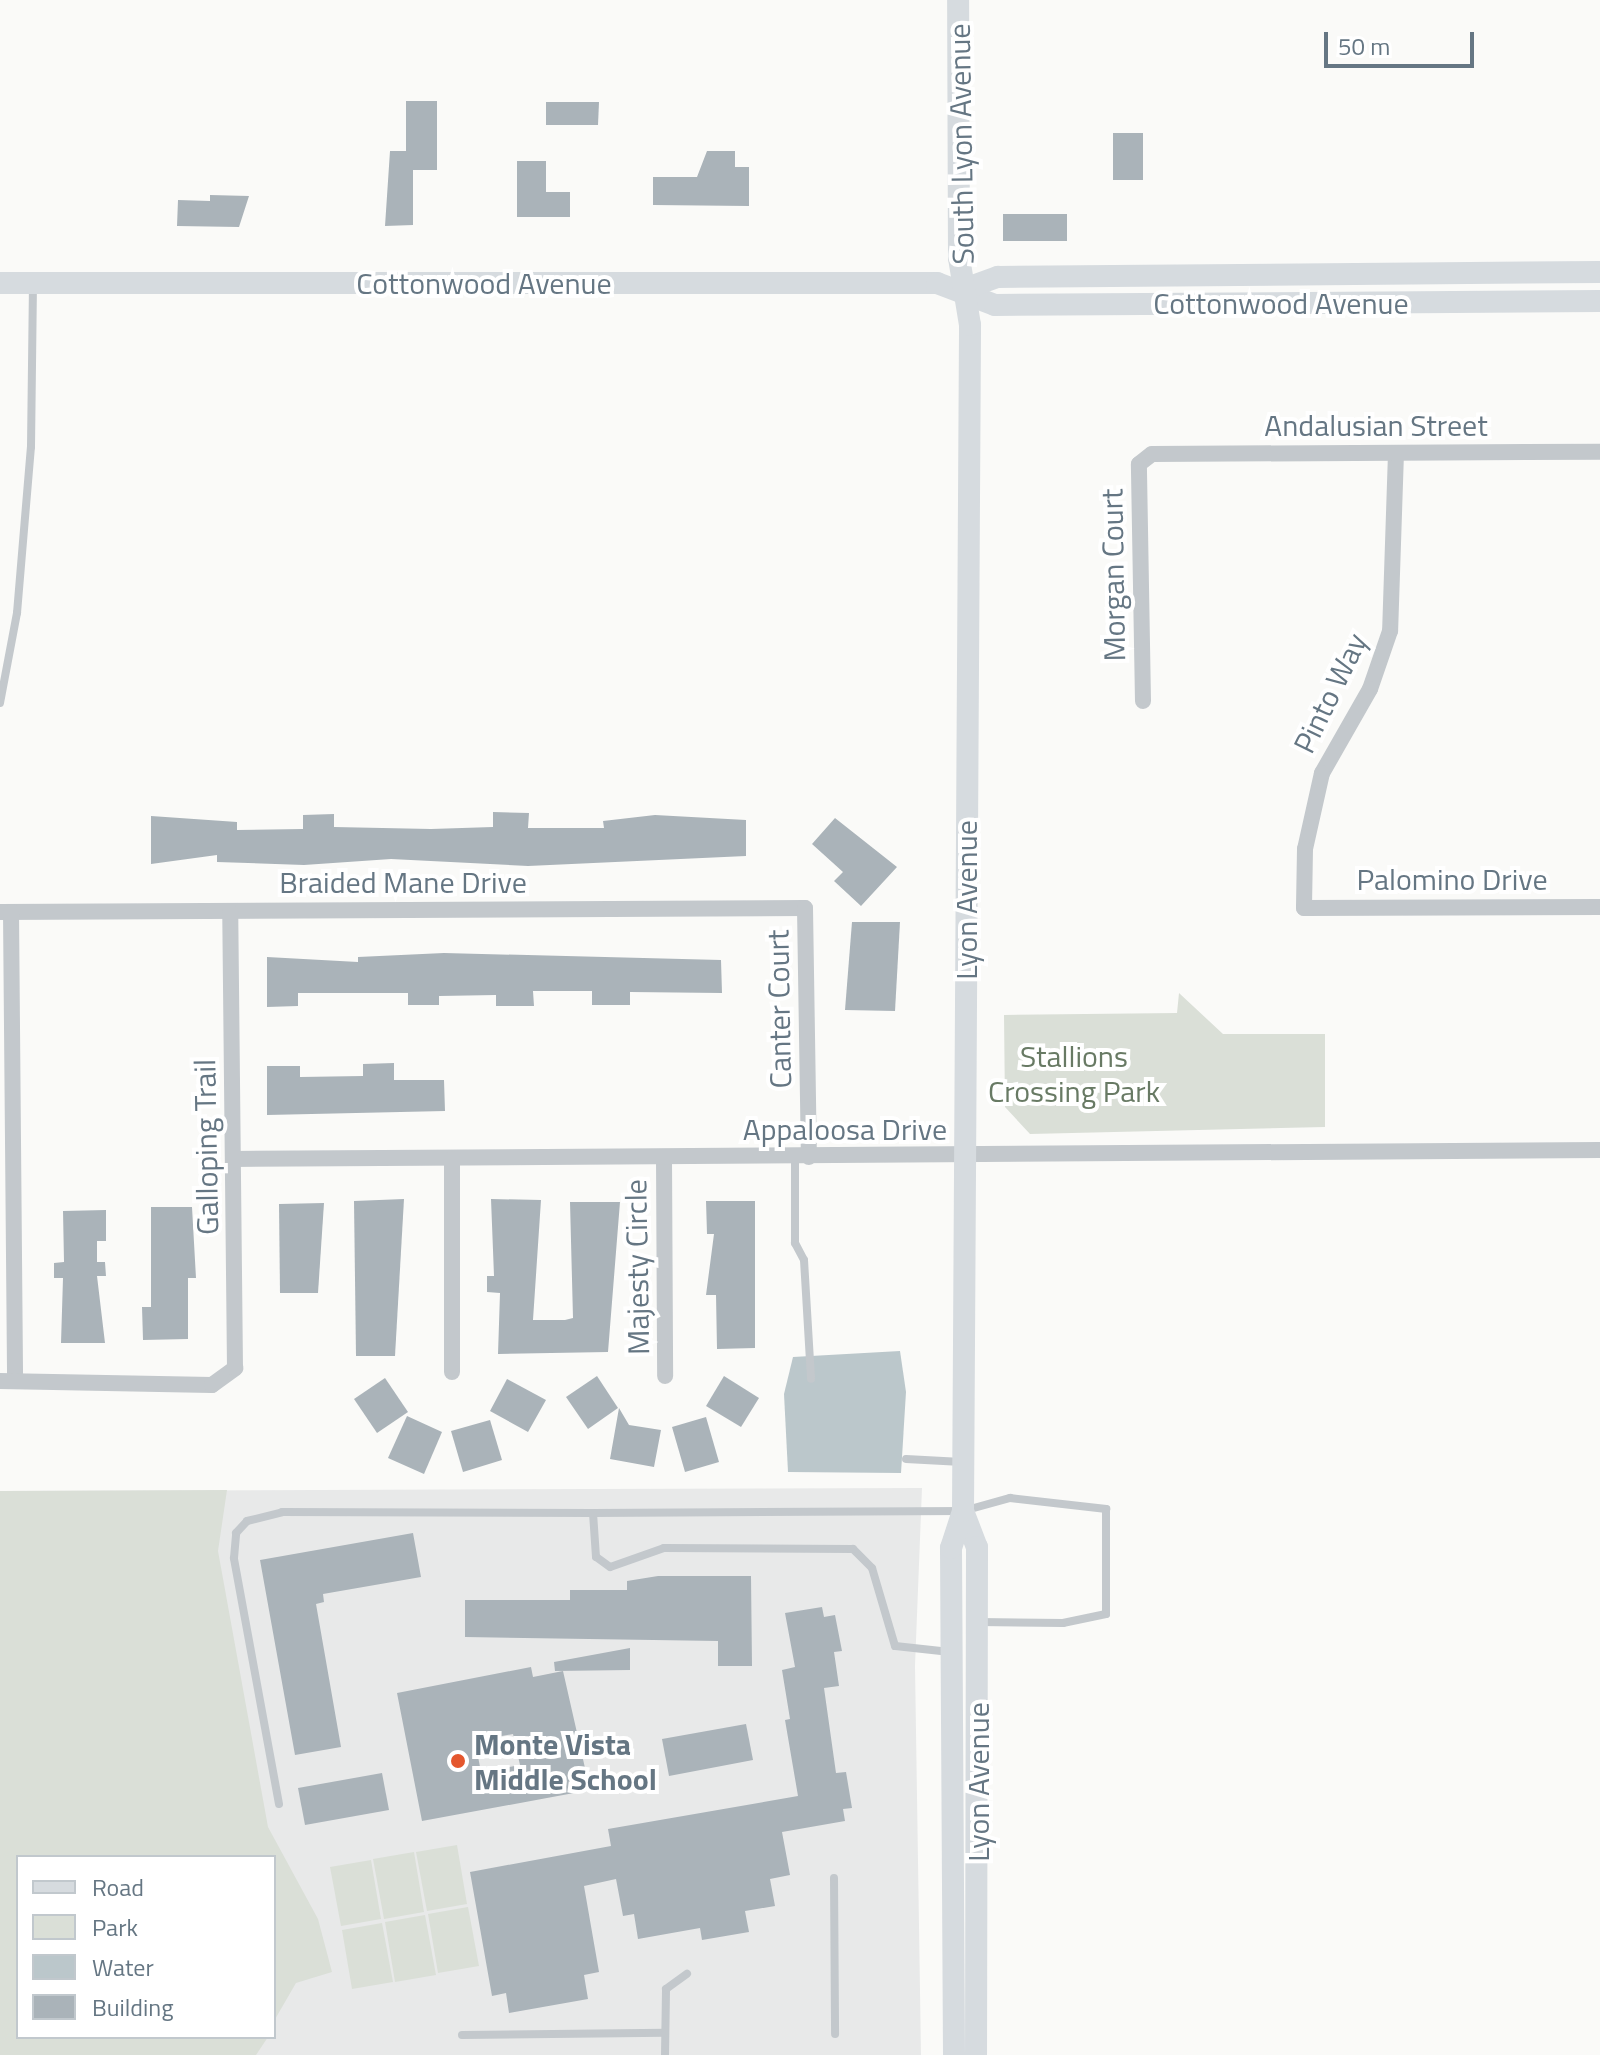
<!DOCTYPE html>
<html>
<head>
<meta charset="utf-8">
<style>
  body { margin:0 }
  #map { position:relative; width:1600px; height:2055px; overflow:hidden; background:#fafaf8; font-family:"Titillium Web",sans-serif }
  div>[style] { position:absolute }
  [style*='--x'] { left:calc(var(--x)*1px); top:calc(var(--y)*1px); width:calc(var(--w)*1px); rotate:calc(var(--a)*1deg) }
  .built>* { inset:0; background:#e8e9e9 }
  .green>* { inset:0; background:#dadfd7 }
  .water>* { inset:0; background:#bbc7cb }
  .building>* { inset:0; background:#aab3b9 }
  .lane>* { height:8px; margin:-4px; padding:0 4px; transform-origin:4px; border-radius:4px; background:#c3c8cc }
  .street>* { height:16px; margin:-8px; padding:0 8px; transform-origin:8px; border-radius:8px; background:#c3c8cc }
  .secondary>* { height:22px; margin:-11px; padding:0 11px; transform-origin:11px; border-radius:11px; background:#d6dbdf }
  .dots>* { width:22px; height:22px; translate:-50% -50%; box-sizing:border-box; border:4px solid #fff; border-radius:50% }
  span { translate:-50% -50%; white-space:nowrap; text-align:center; line-height:1.15; -webkit-text-stroke:8px #fff; paint-order:stroke }
  .street-label { font-size:30px; color:#657683 }
  .park-label { font-size:30px; color:#687a64 }
  .poi-label { font-size:30px; color:#657683; font-weight:700 }
  .left { translate:0 -50%; text-align:left }
  .legend { position:absolute; left:16px; top:1855px; width:260px; height:184px; box-sizing:border-box; background:#fff; border:2px solid #c1c8cd; margin:0; padding:10px 14px; list-style:none; font-size:24px; color:#657683 }
  .legend li { display:flex; align-items:center; gap:16px; height:40px }
  .legend b { width:40px; border:2px solid #c1c8cd }
  .scale { position:absolute; left:1324px; top:32px; width:150px; height:36px; box-sizing:border-box; border:4px solid #657683; border-top:0; padding-left:10px; font-size:24px; line-height:28px; white-space:nowrap; color:#657683; -webkit-text-stroke:6px #fff; paint-order:stroke }
</style>
</head>
<body>
<div id="map">
  <div class="built">
    <i style="clip-path:polygon(evenodd,922px 1488px,915px 1666px,921px 2055px,0 2055px,0 1491px,922px 1488px,18px 1857px,274px 1857px,274px 2037px,18px 2037px,18px 1857px)"></i>
  </div>
  <div class="green">
    <i style="clip-path:polygon(1179px 993px,1223px 1034px,1325px 1034px,1325px 1127px,1030px 1134px,1005px 1107px,1004px 1015px,1177px 1013px)"></i>
    <i style="clip-path:polygon(227px 1490px,218px 1551px,268px 1827px,318px 1919px,332px 1972px,296px 1983px,274px 2021px,274px 1857px,18px 1857px,18px 2037px,268px 2037px,256px 2055px,0 2055px,0 1491px)"></i>
    <i style="clip-path:polygon(457px 1845px,467px 1904px,427px 1911px,416px 1852px)"></i>
    <i style="clip-path:polygon(414px 1852px,424px 1912px,384px 1919px,373px 1859px)"></i>
    <i style="clip-path:polygon(371px 1860px,381px 1919px,341px 1926px,330px 1867px)"></i>
    <i style="clip-path:polygon(468px 1907px,479px 1966px,438px 1973px,428px 1914px)"></i>
    <i style="clip-path:polygon(425px 1915px,436px 1975px,395px 1982px,385px 1922px)"></i>
    <i style="clip-path:polygon(382px 1923px,393px 1982px,352px 1989px,342px 1930px)"></i>
  </div>
  <div class="water">
    <i style="clip-path:polygon(900px 1351px,906px 1392px,901px 1473px,788px 1472px,784px 1394px,793px 1357px)"></i>
  </div>
  <div class="building">
    <i style="clip-path:polygon(406px 101px,437px 101px,437px 170px,413px 170px,413px 225px,385px 226px,390px 151px,406px 151px)"></i>
    <i style="clip-path:polygon(546px 102px,599px 102px,598px 125px,546px 125px)"></i>
    <i style="clip-path:polygon(1113px 133px,1143px 133px,1143px 180px,1113px 180px)"></i>
    <i style="clip-path:polygon(707px 151px,735px 151px,735px 167px,749px 167px,749px 206px,653px 205px,653px 177px,697px 177px)"></i>
    <i style="clip-path:polygon(517px 161px,546px 161px,546px 192px,570px 192px,570px 217px,517px 217px)"></i>
    <i style="clip-path:polygon(210px 195px,249px 196px,239px 227px,177px 226px,178px 200px,210px 201px)"></i>
    <i style="clip-path:polygon(1003px 214px,1067px 214px,1067px 241px,1003px 241px)"></i>
    <i style="clip-path:polygon(493px 812px,529px 813px,528px 828px,604px 828px,603px 821px,655px 815px,746px 820px,746px 856px,528px 866px,391px 859px,304px 865px,217px 862px,217px 855px,151px 864px,151px 816px,237px 822px,237px 830px,303px 829px,303px 815px,334px 814px,334px 827px,431px 829px,493px 827px)"></i>
    <i style="clip-path:polygon(835px 818px,897px 867px,861px 906px,834px 881px,843px 872px,812px 844px)"></i>
    <i style="clip-path:polygon(852px 922px,900px 922px,895px 1011px,845px 1010px)"></i>
    <i style="clip-path:polygon(444px 953px,721px 960px,722px 993px,630px 992px,630px 1005px,592px 1005px,592px 991px,533px 991px,534px 1006px,496px 1006px,496px 995px,439px 996px,439px 1005px,408px 1005px,408px 993px,298px 993px,298px 1006px,267px 1007px,267px 957px,358px 962px,358px 957px)"></i>
    <i style="clip-path:polygon(394px 1063px,394px 1080px,444px 1080px,445px 1111px,267px 1115px,267px 1066px,300px 1066px,300px 1077px,363px 1076px,363px 1064px)"></i>
    <i style="clip-path:polygon(404px 1199px,395px 1356px,356px 1356px,354px 1201px)"></i>
    <i style="clip-path:polygon(491px 1199px,541px 1200px,533px 1320px,565px 1320px,573px 1318px,570px 1202px,620px 1202px,608px 1352px,498px 1354px,500px 1293px,487px 1292px,487px 1276px,494px 1276px)"></i>
    <i style="clip-path:polygon(706px 1201px,755px 1201px,755px 1348px,717px 1349px,716px 1295px,706px 1295px,714px 1234px,707px 1234px)"></i>
    <i style="clip-path:polygon(324px 1203px,318px 1293px,280px 1293px,279px 1204px)"></i>
    <i style="clip-path:polygon(151px 1207px,192px 1207px,196px 1278px,188px 1278px,188px 1339px,143px 1340px,142px 1307px,151px 1307px)"></i>
    <i style="clip-path:polygon(106px 1210px,106px 1241px,97px 1241px,97px 1262px,105px 1262px,106px 1276px,97px 1276px,105px 1343px,61px 1343px,63px 1278px,54px 1278px,54px 1263px,64px 1262px,63px 1211px)"></i>
    <i style="clip-path:polygon(597px 1376px,618px 1408px,588px 1429px,566px 1397px)"></i>
    <i style="clip-path:polygon(724px 1376px,759px 1398px,741px 1427px,706px 1406px)"></i>
    <i style="clip-path:polygon(385px 1378px,408px 1412px,377px 1433px,354px 1399px)"></i>
    <i style="clip-path:polygon(507px 1379px,546px 1400px,528px 1432px,490px 1411px)"></i>
    <i style="clip-path:polygon(619px 1408px,629px 1425px,661px 1430px,654px 1467px,610px 1459px)"></i>
    <i style="clip-path:polygon(407px 1416px,442px 1432px,424px 1474px,388px 1458px)"></i>
    <i style="clip-path:polygon(706px 1417px,719px 1462px,685px 1472px,672px 1427px)"></i>
    <i style="clip-path:polygon(490px 1420px,502px 1460px,463px 1472px,451px 1431px)"></i>
    <i style="clip-path:polygon(413px 1533px,421px 1577px,323px 1594px,324px 1602px,316px 1604px,341px 1747px,295px 1755px,260px 1560px)"></i>
    <i style="clip-path:polygon(658px 1576px,751px 1576px,752px 1666px,718px 1666px,718px 1641px,465px 1637px,465px 1600px,570px 1600px,570px 1590px,627px 1590px,627px 1581px)"></i>
    <i style="clip-path:polygon(822px 1607px,824px 1617px,835px 1615px,842px 1651px,834px 1652px,839px 1686px,824px 1688px,836px 1773px,846px 1772px,852px 1808px,843px 1809px,845px 1821px,782px 1832px,790px 1875px,770px 1879px,775px 1906px,745px 1911px,749px 1932px,702px 1940px,700px 1928px,638px 1939px,634px 1914px,623px 1916px,616px 1879px,584px 1886px,599px 1972px,584px 1975px,588px 1999px,509px 2013px,506px 1993px,492px 1996px,470px 1872px,611px 1846px,608px 1829px,798px 1796px,785px 1720px,790px 1719px,782px 1670px,795px 1667px,785px 1613px)"></i>
    <i style="clip-path:polygon(630px 1648px,630px 1670px,555px 1671px,554px 1662px)"></i>
    <i style="clip-path:polygon(evenodd,531px 1667px,533px 1677px,563px 1671px,590px 1790px,422px 1821px,397px 1693px,531px 1667px,513px 1734px,520px 1765px,481px 1772px,475px 1741px,513px 1734px)"></i>
    <i style="clip-path:polygon(746px 1724px,753px 1760px,669px 1776px,662px 1739px)"></i>
    <i style="clip-path:polygon(382px 1773px,389px 1810px,305px 1825px,298px 1788px)"></i>
  </div>
  <div class="lane">
    <i style="--x:0;--y:703;--w:92;--a:-79.3"></i>
    <i style="--x:17;--y:613;--w:167;--a:-85.2"></i>
    <i style="--x:31;--y:447;--w:163;--a:-89.3"></i>
    <i style="--x:795;--y:1157;--w:86;--a:90"></i>
    <i style="--x:795;--y:1243;--w:19;--a:62"></i>
    <i style="--x:804;--y:1260;--w:119;--a:86.6"></i>
    <i style="--x:906;--y:1459;--w:56;--a:3.1"></i>
    <i style="--x:950;--y:1652;--w:55;--a:-173.8"></i>
    <i style="--x:895;--y:1646;--w:81;--a:-106.4"></i>
    <i style="--x:872;--y:1568;--w:27;--a:-135"></i>
    <i style="--x:853;--y:1549;--w:189;--a:-179.7"></i>
    <i style="--x:664;--y:1548;--w:57;--a:160.6"></i>
    <i style="--x:610;--y:1567;--w:17;--a:-144"></i>
    <i style="--x:596;--y:1557;--w:44;--a:-93.9"></i>
    <i style="--x:593;--y:1513;--w:370;--a:-0.3"></i>
    <i style="--x:963;--y:1511;--w:49;--a:-15.5"></i>
    <i style="--x:1010;--y:1498;--w:97;--a:6.5"></i>
    <i style="--x:1106;--y:1509;--w:105;--a:90"></i>
    <i style="--x:1106;--y:1614;--w:44;--a:168.2"></i>
    <i style="--x:1063;--y:1623;--w:84;--a:-179.3"></i>
    <i style="--x:279;--y:1804;--w:250;--a:-100.4"></i>
    <i style="--x:234;--y:1558;--w:25;--a:-85"></i>
    <i style="--x:236;--y:1533;--w:16;--a:-47"></i>
    <i style="--x:247;--y:1521;--w:36;--a:-14"></i>
    <i style="--x:282;--y:1512;--w:311;--a:0.2"></i>
    <i style="--x:834;--y:1878;--w:156;--a:89.6"></i>
    <i style="--x:462;--y:2035;--w:203;--a:-0.6"></i>
    <i style="--x:665;--y:2055;--w:66;--a:-89.1"></i>
    <i style="--x:666;--y:1989;--w:26;--a:-36"></i>
  </div>
  <div class="street">
    <i style="--x:1396;--y:453;--w:178;--a:91.9"></i>
    <i style="--x:1390;--y:631;--w:61;--a:109"></i>
    <i style="--x:1370;--y:689;--w:97;--a:119.7"></i>
    <i style="--x:1322;--y:773;--w:78;--a:102.6"></i>
    <i style="--x:1305;--y:849;--w:59;--a:91"></i>
    <i style="--x:1304;--y:908;--w:296;--a:-0.2"></i>
    <i style="--x:1143;--y:701;--w:237;--a:-91"></i>
    <i style="--x:1139;--y:464;--w:16;--a:-38"></i>
    <i style="--x:1152;--y:454;--w:448;--a:-0.3"></i>
    <i style="--x:0;--y:912;--w:805;--a:-0.28"></i>
    <i style="--x:805;--y:908;--w:249;--a:89.1"></i>
    <i style="--x:11;--y:912;--w:469;--a:89.5"></i>
    <i style="--x:664;--y:1158;--w:218;--a:89.7"></i>
    <i style="--x:234;--y:1159;--w:1366;--a:-0.38"></i>
    <i style="--x:452;--y:1159;--w:213;--a:90"></i>
    <i style="--x:0;--y:1381;--w:212;--a:1.1"></i>
    <i style="--x:212;--y:1385;--w:29;--a:-36"></i>
    <i style="--x:235;--y:1368;--w:456;--a:-90.6"></i>
  </div>
  <div class="secondary">
    <i style="--x:0;--y:283;--w:937;--a:0"></i>
    <i style="--x:937;--y:283;--w:62;--a:20.8"></i>
    <i style="--x:995;--y:305;--w:605;--a:-0.38"></i>
    <i style="--x:967;--y:288;--w:33;--a:-20"></i>
    <i style="--x:998;--y:277;--w:602;--a:-0.48"></i>
    <i style="--x:963;--y:1511;--w:39;--a:69"></i>
    <i style="--x:977;--y:1547;--w:508;--a:90.11"></i>
    <i style="--x:954;--y:2055;--w:507;--a:-90.34"></i>
    <i style="--x:951;--y:1548;--w:39;--a:-72"></i>
    <i style="--x:963;--y:1511;--w:1186;--a:-89.66"></i>
    <i style="--x:970;--y:325;--w:68;--a:-99.3"></i>
    <i style="--x:959;--y:258;--w:258;--a:-90.2"></i>
  </div>
  <div class="dots">
    <i style="left:458px;top:1761px;background:#e4572e"></i>
  </div>
  <div class="street-label">
    <span style="left:961px;top:144px;rotate:-91deg">South Lyon Avenue</span>
    <span style="left:484px;top:283px">Cottonwood Avenue</span>
    <span style="left:1281px;top:303px">Cottonwood Avenue</span>
    <span style="left:1376px;top:425px">Andalusian Street</span>
    <span style="left:1113px;top:575px;rotate:-91deg">Morgan Court</span>
    <span style="left:1330px;top:693px;rotate:-64deg">Pinto Way</span>
    <span style="left:1452px;top:879px">Palomino Drive</span>
    <span style="left:403px;top:882px">Braided Mane Drive</span>
    <span style="left:966px;top:900px;rotate:-90deg">Lyon Avenue</span>
    <span style="left:779px;top:1009px;rotate:-91deg">Canter Court</span>
    <span style="left:845px;top:1129px">Appaloosa Drive</span>
    <span style="left:206px;top:1147px;rotate:-91deg">Galloping Trail</span>
    <span style="left:637px;top:1267px;rotate:-91deg">Majesty Circle</span>
    <span style="left:978px;top:1782px;rotate:-90deg">Lyon Avenue</span>
  </div>
  <div class="park-label">
    <span style="left:1074px;top:1073px">Stallions<br>Crossing Park</span>
  </div>
  <div class="poi-label">
    <span class="left" style="left:474px;top:1761px">Monte Vista<br>Middle School</span>
  </div>
  <ul class="legend">
  <li><b style="height:10px;background:#d6dbdf"></b>Road</li>
  <li><b style="height:22px;background:#dadfd7"></b>Park</li>
  <li><b style="height:22px;background:#bbc7cb"></b>Water</li>
  <li><b style="height:22px;background:#aab3b9"></b>Building</li>
  </ul>
  <div class="scale">50 m</div>
</div>
</body>
</html>
